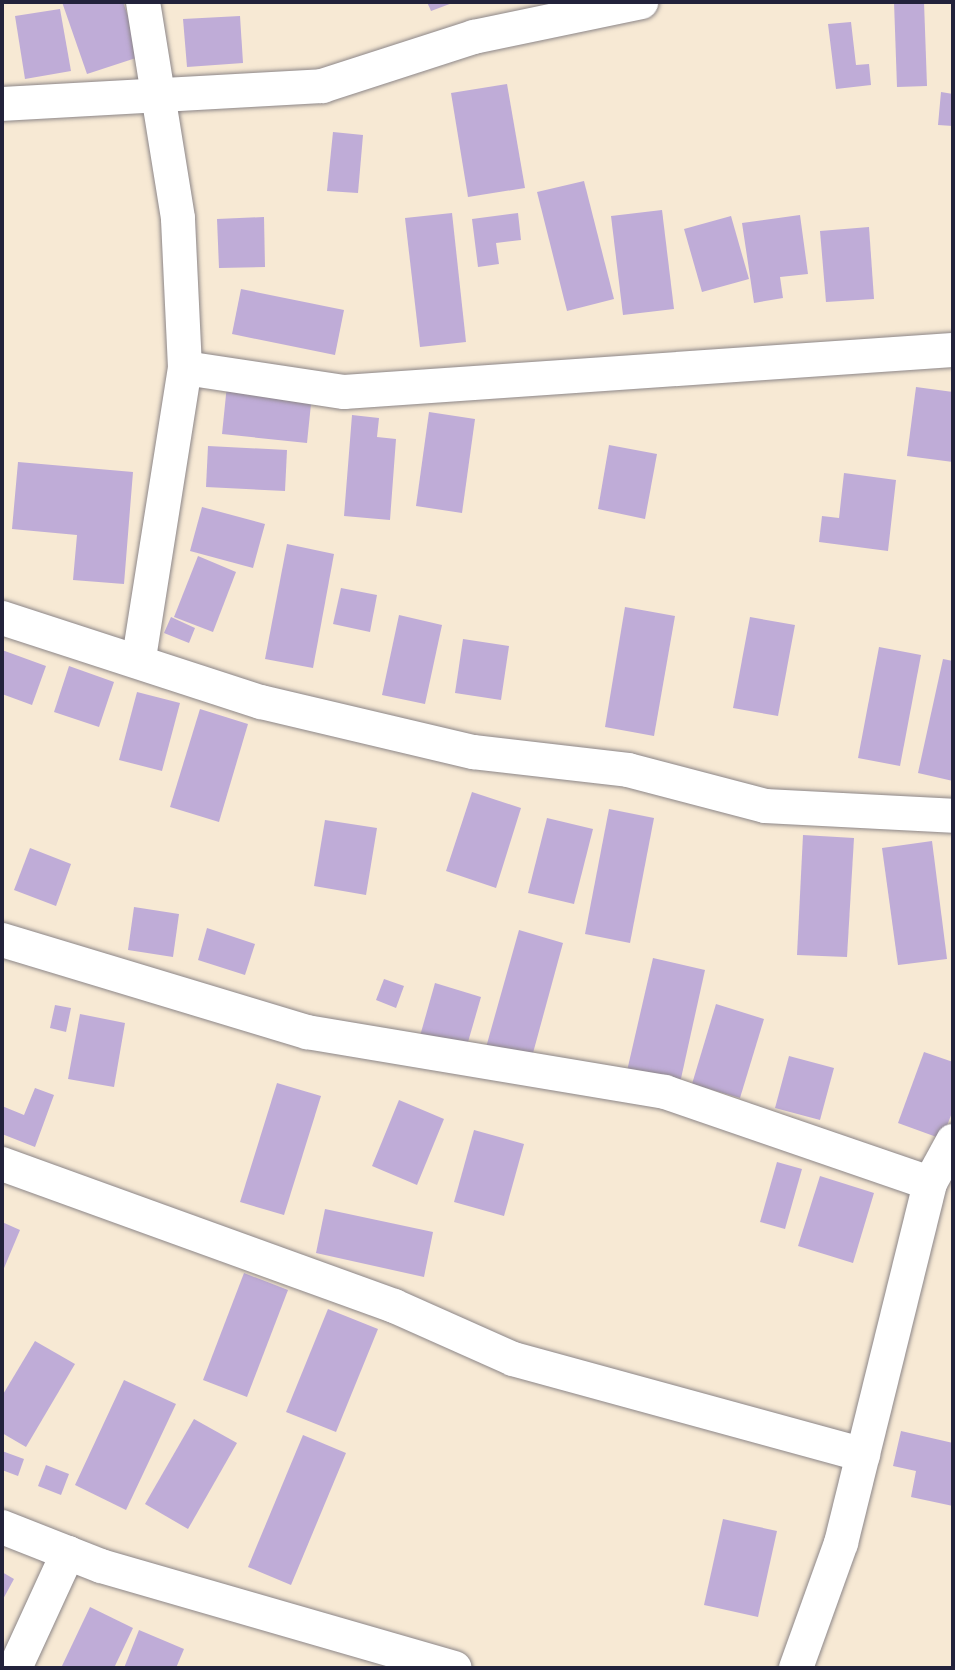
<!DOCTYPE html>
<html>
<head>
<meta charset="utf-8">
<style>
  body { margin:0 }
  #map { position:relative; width:955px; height:1670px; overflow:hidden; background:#f7e9d4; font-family:Cardo,serif }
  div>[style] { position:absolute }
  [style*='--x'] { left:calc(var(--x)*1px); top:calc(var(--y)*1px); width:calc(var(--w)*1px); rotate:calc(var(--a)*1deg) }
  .building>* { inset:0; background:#bfacd7 }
  .roads { filter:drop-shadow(0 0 2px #8c8688) drop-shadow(0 0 2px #8c8688) }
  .minor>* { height:34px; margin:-17px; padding:0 17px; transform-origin:17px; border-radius:17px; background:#fff }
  span { translate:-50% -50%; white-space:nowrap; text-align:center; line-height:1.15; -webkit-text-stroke:6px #fbf7ec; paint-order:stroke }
  .frame { position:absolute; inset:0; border:4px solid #22223b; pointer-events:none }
</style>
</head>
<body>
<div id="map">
  <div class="building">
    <i style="clip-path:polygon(62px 2px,123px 2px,142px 56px,87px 74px)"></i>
    <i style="clip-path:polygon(427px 2px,455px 2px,431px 11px)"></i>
    <i style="clip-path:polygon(894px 2px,924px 2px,927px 86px,897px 87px)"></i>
    <i style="clip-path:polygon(60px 9px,71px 71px,25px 79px,15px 16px)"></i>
    <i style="clip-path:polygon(240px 16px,243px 63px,187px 67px,183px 19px)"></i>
    <i style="clip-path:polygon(851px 22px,856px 65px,869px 64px,871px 85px,836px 89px,828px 24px)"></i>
    <i style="clip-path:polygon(507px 84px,525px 188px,468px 197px,451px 93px)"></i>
    <i style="clip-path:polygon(941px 92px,953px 94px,953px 126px,938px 125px)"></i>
    <i style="clip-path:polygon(333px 132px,363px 135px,358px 193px,327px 191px)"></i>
    <i style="clip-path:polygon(584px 181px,614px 299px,567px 311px,537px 192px)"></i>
    <i style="clip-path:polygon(662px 210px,674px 309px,623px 315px,611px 216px)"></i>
    <i style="clip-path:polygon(452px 213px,466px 342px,420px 347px,405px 218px)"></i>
    <i style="clip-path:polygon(518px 213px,521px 240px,496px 243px,499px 264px,478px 267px,472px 219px)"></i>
    <i style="clip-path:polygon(800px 215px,808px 274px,780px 277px,783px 298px,754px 303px,742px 223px)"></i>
    <i style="clip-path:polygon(731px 216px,749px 279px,702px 292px,684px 229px)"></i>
    <i style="clip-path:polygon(264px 217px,265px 267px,219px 268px,217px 219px)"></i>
    <i style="clip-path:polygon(869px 227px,874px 299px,826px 302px,820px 231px)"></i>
    <i style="clip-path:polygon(241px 289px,344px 310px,335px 355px,232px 334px)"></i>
    <i style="clip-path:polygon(227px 385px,312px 394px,307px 443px,222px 434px)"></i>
    <i style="clip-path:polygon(916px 387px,953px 392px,953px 462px,907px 456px)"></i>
    <i style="clip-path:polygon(429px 412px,475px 419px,462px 513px,416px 506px)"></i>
    <i style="clip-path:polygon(352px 415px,379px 418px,377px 437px,396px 439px,390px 520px,344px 516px)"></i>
    <i style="clip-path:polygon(609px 445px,657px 454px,645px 519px,598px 509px)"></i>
    <i style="clip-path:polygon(208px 446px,287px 450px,285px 491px,206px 487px)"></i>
    <i style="clip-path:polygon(18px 462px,133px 472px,124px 584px,73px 580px,77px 535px,12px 529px)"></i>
    <i style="clip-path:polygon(844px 473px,896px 480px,888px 551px,819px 542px,822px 516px,839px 518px)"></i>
    <i style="clip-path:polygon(202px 507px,265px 524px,253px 568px,190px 551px)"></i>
    <i style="clip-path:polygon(287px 544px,334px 554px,313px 668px,265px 659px)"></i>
    <i style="clip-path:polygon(198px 556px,236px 572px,213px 632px,174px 617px)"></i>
    <i style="clip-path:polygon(341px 588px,377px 595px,370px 632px,333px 624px)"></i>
    <i style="clip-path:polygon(625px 607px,675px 616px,654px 736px,605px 727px)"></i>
    <i style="clip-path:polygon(399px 615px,442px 625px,425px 704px,382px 695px)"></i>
    <i style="clip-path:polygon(171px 617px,195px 628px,189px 643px,164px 633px)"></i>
    <i style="clip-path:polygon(750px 617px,795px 625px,778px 716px,733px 708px)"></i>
    <i style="clip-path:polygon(463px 639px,509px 646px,501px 700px,455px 693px)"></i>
    <i style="clip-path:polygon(879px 647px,921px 655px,900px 766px,858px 758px)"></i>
    <i style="clip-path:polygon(2px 650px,46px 666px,32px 705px,2px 694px)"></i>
    <i style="clip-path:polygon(943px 659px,953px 661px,953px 781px,918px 773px)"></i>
    <i style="clip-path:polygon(69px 666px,114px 682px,99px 727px,54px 712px)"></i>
    <i style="clip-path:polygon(137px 692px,180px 703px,162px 771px,119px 760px)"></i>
    <i style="clip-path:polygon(200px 709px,248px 724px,219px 822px,170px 807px)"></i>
    <i style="clip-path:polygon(472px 792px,521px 808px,496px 888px,446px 871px)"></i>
    <i style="clip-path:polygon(609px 809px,654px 818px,630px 943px,585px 934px)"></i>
    <i style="clip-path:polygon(547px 818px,593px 829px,574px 904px,528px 893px)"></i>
    <i style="clip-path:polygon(325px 820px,377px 828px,366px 895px,314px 886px)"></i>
    <i style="clip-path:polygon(803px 835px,854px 838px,847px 957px,797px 955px)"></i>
    <i style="clip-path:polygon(932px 841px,947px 959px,898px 965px,882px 848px)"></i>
    <i style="clip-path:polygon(30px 848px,71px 864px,56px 906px,14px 890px)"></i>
    <i style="clip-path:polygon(134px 907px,179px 914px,173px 957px,128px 950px)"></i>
    <i style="clip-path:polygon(207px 928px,255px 944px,245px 975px,198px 960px)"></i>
    <i style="clip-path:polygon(519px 930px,563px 943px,530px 1064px,485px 1051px)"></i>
    <i style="clip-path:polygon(653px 958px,705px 970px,680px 1083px,627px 1071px)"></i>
    <i style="clip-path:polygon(384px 979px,404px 986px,396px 1008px,376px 1000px)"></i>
    <i style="clip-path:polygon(435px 983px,481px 997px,466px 1049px,420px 1036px)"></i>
    <i style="clip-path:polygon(716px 1004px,764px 1019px,740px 1098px,692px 1084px)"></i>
    <i style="clip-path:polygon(55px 1005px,71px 1008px,66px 1032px,50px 1028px)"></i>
    <i style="clip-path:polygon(80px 1014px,125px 1023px,114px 1087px,68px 1079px)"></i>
    <i style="clip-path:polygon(924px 1052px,953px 1062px,953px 1110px,942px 1139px,898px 1123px)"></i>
    <i style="clip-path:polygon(789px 1056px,834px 1068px,820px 1120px,775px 1108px)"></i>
    <i style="clip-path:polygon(277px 1083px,321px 1096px,284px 1215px,240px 1202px)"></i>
    <i style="clip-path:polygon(35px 1088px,54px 1095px,35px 1147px,2px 1134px,2px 1106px,24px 1115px)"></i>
    <i style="clip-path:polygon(399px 1100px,444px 1119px,417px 1185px,372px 1166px)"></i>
    <i style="clip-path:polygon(474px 1130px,524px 1144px,504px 1216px,454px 1202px)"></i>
    <i style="clip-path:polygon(777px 1162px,802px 1169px,785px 1229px,760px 1222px)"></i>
    <i style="clip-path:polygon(820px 1176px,874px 1193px,853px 1263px,798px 1246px)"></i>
    <i style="clip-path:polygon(325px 1209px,433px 1232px,424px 1277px,316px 1253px)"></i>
    <i style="clip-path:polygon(2px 1222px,20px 1230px,2px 1273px)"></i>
    <i style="clip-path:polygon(244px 1273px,288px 1290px,247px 1397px,203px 1380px)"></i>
    <i style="clip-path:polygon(328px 1309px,378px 1329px,336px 1432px,286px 1412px)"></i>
    <i style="clip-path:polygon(35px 1341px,75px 1364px,26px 1447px,2px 1433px,2px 1396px)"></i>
    <i style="clip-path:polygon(124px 1380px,176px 1404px,126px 1510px,75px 1485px)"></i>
    <i style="clip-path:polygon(194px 1419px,237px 1443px,188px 1529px,145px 1504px)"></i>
    <i style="clip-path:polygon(901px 1431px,953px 1443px,953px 1506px,911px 1497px,916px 1471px,893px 1466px)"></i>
    <i style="clip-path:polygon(303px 1435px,346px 1453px,291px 1585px,248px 1567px)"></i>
    <i style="clip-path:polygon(2px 1451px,24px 1459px,18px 1476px,2px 1470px)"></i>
    <i style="clip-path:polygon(46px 1465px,69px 1474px,61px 1495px,38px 1486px)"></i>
    <i style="clip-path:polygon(723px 1519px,777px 1531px,758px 1617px,704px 1605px)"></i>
    <i style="clip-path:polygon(2px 1572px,14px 1579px,2px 1601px)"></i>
    <i style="clip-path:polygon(90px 1607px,133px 1628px,114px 1668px,61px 1668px)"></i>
    <i style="clip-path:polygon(139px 1630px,184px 1649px,176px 1668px,124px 1668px)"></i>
  </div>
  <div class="roads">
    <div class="minor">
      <i style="--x:2;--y:104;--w:321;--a:-3.2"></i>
      <i style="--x:322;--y:86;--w:160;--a:-17.9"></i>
      <i style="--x:474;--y:37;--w:171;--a:-11.8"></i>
      <i style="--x:185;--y:368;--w:161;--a:8.6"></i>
      <i style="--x:344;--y:392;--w:610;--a:-3.95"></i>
      <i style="--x:2;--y:618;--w:272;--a:18"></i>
      <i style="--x:261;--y:702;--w:218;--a:13.3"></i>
      <i style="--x:473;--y:752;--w:156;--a:6.6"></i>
      <i style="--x:628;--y:770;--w:142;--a:14.7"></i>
      <i style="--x:765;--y:806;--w:188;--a:3"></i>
      <i style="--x:139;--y:658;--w:294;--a:-81"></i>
      <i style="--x:185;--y:368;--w:150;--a:-92.7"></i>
      <i style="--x:178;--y:218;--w:219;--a:-99.2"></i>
      <i style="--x:2;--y:940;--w:319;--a:16.8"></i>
      <i style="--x:307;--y:1032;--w:363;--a:9.5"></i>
      <i style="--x:665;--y:1092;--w:280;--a:19"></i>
      <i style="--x:2;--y:1164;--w:417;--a:19.9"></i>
      <i style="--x:394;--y:1306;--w:130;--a:24"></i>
      <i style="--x:513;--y:1359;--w:363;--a:15.3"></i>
      <i style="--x:2;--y:1527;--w:106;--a:21.5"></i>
      <i style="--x:101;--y:1566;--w:368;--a:16.1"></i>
      <i style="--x:15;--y:1668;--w:127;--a:-65.3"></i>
      <i style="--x:796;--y:1668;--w:133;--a:-70.2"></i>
      <i style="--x:841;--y:1543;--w:371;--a:-76.1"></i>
      <i style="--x:930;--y:1183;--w:48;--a:-61.3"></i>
    </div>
  </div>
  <div class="frame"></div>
</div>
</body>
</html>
